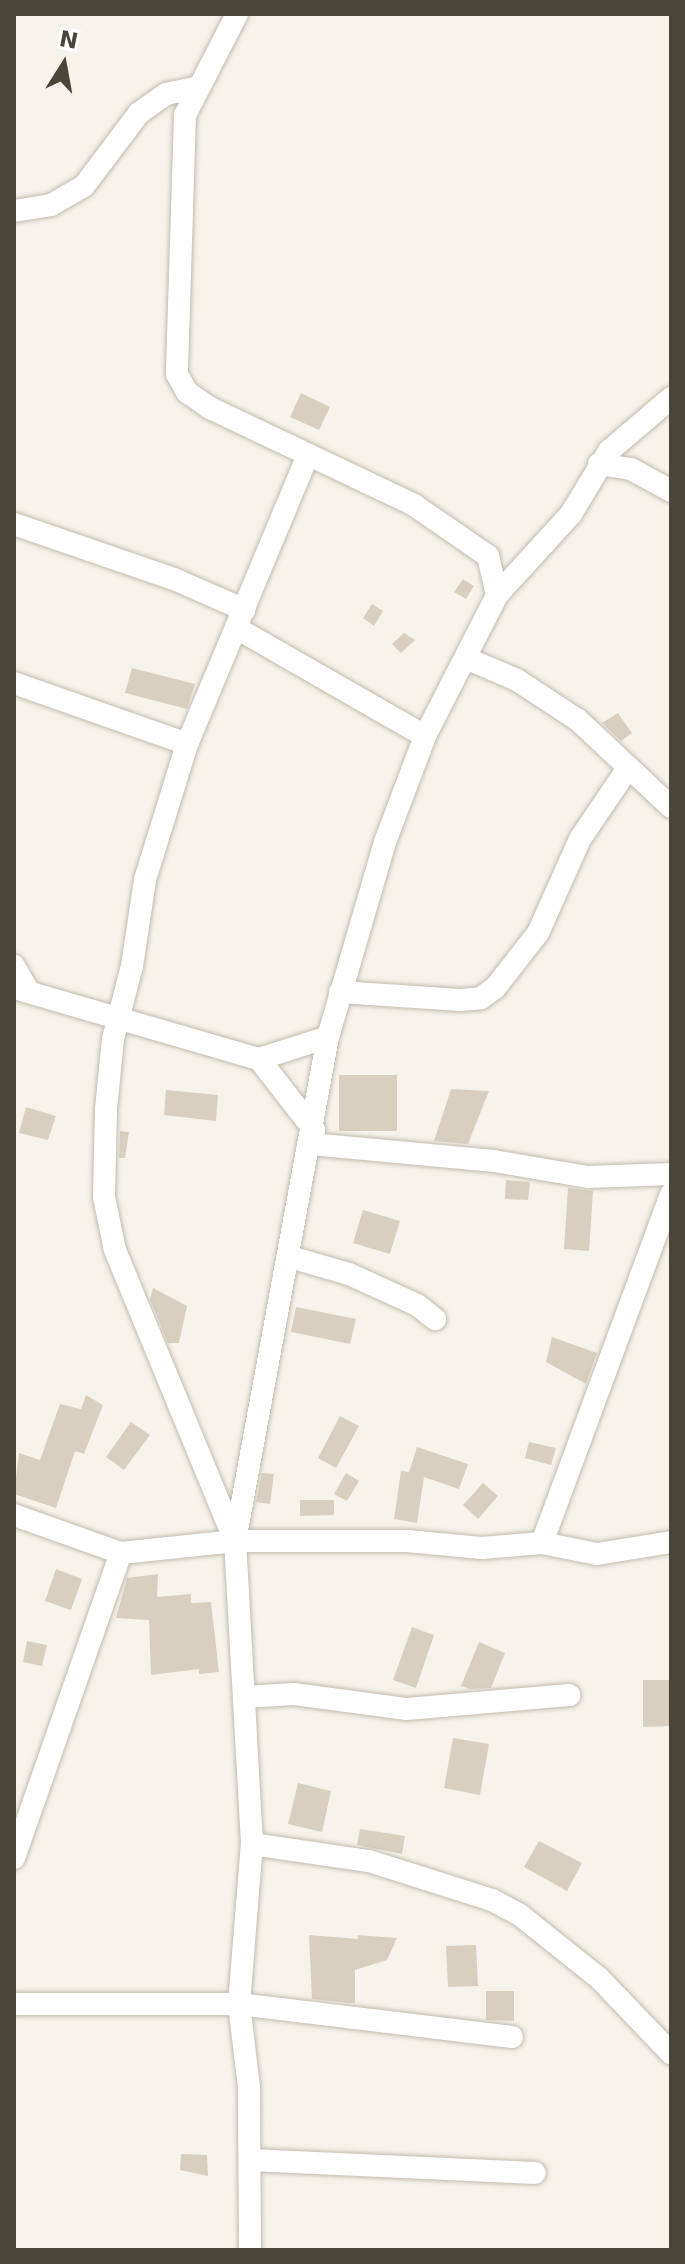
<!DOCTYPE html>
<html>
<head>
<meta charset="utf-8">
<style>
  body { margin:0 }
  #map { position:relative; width:685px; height:2264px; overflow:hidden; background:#f6f3ec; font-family:"DejaVu Sans",sans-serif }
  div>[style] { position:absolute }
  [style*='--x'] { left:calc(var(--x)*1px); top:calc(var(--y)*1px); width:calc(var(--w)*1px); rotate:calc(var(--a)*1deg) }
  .building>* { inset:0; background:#d8cfc1 }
  .roads { filter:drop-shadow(0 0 2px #c2bbae) drop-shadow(0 0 2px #c2bbae) }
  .minor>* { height:22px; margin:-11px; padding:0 11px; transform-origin:11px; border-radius:11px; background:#fff }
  span { translate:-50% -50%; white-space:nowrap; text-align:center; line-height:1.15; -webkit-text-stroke:7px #fff; paint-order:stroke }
  .frame { position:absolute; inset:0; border:16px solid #4b4439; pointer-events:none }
  .north { position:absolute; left:24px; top:24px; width:80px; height:80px; -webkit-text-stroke:6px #fff; paint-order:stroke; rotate:11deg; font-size:22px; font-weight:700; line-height:32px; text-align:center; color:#4b4439 }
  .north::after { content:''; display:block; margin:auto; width:28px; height:36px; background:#4b4439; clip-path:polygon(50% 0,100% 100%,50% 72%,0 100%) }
</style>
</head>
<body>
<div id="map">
  <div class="building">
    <i style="clip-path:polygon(301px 393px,330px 407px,319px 430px,290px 417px)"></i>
    <i style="clip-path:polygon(463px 579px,474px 586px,466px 599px,454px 592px)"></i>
    <i style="clip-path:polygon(372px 604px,383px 611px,374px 626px,363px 618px)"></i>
    <i style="clip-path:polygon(404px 633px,415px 640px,401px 653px,392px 644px)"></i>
    <i style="clip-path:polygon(132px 668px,195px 684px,187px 709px,125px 693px)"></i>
    <i style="clip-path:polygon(618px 713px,632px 733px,621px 741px,602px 723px)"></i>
    <i style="clip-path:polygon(339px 1075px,397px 1075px,397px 1131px,339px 1131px)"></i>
    <i style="clip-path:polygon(451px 1089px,489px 1091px,468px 1144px,434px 1141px)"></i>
    <i style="clip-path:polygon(166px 1090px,218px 1095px,216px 1121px,164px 1115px)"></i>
    <i style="clip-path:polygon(26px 1107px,56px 1116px,48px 1140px,19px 1133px)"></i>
    <i style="clip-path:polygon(120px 1131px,129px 1132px,125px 1158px,119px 1158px)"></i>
    <i style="clip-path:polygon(506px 1180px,530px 1182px,528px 1200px,505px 1199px)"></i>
    <i style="clip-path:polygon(568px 1188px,593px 1191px,589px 1251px,564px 1249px)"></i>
    <i style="clip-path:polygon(363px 1210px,400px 1221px,390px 1254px,353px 1243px)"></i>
    <i style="clip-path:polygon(153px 1288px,187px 1306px,179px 1343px,168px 1343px,150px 1299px)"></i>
    <i style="clip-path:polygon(296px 1307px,356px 1319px,350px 1344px,291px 1332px)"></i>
    <i style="clip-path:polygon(552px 1337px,597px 1353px,586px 1384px,546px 1362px)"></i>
    <i style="clip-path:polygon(86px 1395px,103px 1405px,84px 1454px,75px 1451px,56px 1508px,14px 1494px,19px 1453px,40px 1460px,60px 1404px,81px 1409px)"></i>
    <i style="clip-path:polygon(340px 1416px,359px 1426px,336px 1468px,318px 1458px)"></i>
    <i style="clip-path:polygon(131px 1422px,150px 1435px,124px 1470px,106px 1457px)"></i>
    <i style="clip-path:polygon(529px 1442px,556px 1448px,551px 1465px,525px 1458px)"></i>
    <i style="clip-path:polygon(417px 1447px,468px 1464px,459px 1489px,424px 1477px,417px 1523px,394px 1519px,401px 1471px,409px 1472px)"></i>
    <i style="clip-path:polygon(262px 1473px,274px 1474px,270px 1504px,256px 1502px)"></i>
    <i style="clip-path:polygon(346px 1473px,359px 1481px,347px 1501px,334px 1494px)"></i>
    <i style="clip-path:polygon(483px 1483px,498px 1496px,478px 1519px,463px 1505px)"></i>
    <i style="clip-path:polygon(300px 1500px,334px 1500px,334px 1515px,300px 1516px)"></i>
    <i style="clip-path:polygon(56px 1569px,82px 1579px,71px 1610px,45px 1601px)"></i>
    <i style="clip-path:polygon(158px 1574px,157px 1597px,191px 1594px,191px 1603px,211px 1602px,219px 1672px,199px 1674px,199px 1669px,151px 1675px,149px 1620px,116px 1618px,127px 1578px)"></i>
    <i style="clip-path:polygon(412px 1627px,434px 1635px,416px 1688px,393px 1680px)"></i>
    <i style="clip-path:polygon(27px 1641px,47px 1645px,42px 1666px,23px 1662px)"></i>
    <i style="clip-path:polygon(479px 1642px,505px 1653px,491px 1688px,470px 1689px,461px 1686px)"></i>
    <i style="clip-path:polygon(643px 1680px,671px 1680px,671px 1726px,643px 1727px)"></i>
    <i style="clip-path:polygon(453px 1738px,489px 1744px,480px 1795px,444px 1788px)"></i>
    <i style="clip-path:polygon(298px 1783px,331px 1791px,322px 1832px,288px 1824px)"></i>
    <i style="clip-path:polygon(360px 1829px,405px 1836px,402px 1854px,357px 1845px)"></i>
    <i style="clip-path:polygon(539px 1841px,582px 1863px,567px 1891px,524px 1867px)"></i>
    <i style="clip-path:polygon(309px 1935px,358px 1939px,357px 1935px,397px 1938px,387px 1960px,355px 1970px,355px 2003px,350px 2003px,312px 1999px)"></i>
    <i style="clip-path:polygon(476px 1945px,478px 1986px,448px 1987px,446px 1946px)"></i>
    <i style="clip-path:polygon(486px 1991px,514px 1991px,514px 2021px,486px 2020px)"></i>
    <i style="clip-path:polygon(181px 2154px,207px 2155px,208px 2176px,180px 2170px)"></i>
  </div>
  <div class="roads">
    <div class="minor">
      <i style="--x:237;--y:14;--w:114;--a:117.2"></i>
      <i style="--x:185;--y:115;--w:259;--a:91.8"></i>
      <i style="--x:177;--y:374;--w:21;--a:61"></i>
      <i style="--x:187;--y:392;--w:28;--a:35"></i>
      <i style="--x:210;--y:408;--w:226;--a:25.4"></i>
      <i style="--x:414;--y:505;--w:90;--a:34.6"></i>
      <i style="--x:488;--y:556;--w:40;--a:77"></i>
      <i style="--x:14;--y:211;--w:37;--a:-9"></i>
      <i style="--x:51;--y:205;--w:38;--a:-30"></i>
      <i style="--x:84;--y:186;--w:91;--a:-53"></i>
      <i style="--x:139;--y:113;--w:33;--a:-35"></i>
      <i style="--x:166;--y:94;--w:33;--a:-12"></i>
      <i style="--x:308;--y:455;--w:313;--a:112.7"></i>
      <i style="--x:187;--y:744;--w:142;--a:107.2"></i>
      <i style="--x:145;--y:880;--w:87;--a:98.6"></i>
      <i style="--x:132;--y:966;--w:75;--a:104.6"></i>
      <i style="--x:113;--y:1039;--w:70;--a:95.7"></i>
      <i style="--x:106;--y:1109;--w:88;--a:91.3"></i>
      <i style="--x:104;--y:1197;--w:54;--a:78.3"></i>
      <i style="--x:115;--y:1250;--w:315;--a:67.6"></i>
      <i style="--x:235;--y:1541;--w:172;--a:0"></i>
      <i style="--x:407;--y:1541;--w:75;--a:5.3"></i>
      <i style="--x:482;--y:1548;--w:60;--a:-4.8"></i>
      <i style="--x:542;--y:1543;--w:56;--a:11.3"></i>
      <i style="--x:597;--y:1554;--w:75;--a:-9.2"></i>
      <i style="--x:599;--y:464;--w:32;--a:9"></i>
      <i style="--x:631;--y:469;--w:46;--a:28.8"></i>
      <i style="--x:14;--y:524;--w:169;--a:19"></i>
      <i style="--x:174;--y:579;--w:77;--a:23.6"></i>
      <i style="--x:238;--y:629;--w:215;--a:29.8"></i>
      <i style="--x:468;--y:659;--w:53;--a:23.2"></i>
      <i style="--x:517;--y:680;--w:73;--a:33.3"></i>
      <i style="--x:578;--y:720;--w:127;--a:43.1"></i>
      <i style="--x:14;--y:683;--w:183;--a:19.4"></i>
      <i style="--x:14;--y:966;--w:30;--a:60"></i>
      <i style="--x:14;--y:988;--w:255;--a:16.2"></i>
      <i style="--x:259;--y:1059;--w:90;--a:52.2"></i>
      <i style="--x:340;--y:992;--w:120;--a:3.8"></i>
      <i style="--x:460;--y:1000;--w:21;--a:-5"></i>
      <i style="--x:481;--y:998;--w:17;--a:-36"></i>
      <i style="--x:495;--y:988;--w:70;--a:-52"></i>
      <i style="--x:538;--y:933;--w:103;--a:-65.9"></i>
      <i style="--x:580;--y:839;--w:86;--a:-55.9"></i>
      <i style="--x:259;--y:1059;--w:72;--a:-17.7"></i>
      <i style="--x:311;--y:1144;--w:184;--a:5.3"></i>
      <i style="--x:494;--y:1161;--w:95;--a:9.7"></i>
      <i style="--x:588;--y:1177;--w:83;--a:-2.1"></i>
      <i style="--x:290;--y:1257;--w:61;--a:16.1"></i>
      <i style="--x:349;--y:1274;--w:75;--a:24.5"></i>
      <i style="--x:417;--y:1305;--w:23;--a:38"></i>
      <i style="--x:14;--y:1515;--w:114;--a:19.6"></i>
      <i style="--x:121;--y:1553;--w:115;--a:-6"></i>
      <i style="--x:542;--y:1543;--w:372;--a:-69.7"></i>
      <i style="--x:244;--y:1697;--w:50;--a:-3.4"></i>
      <i style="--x:294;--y:1694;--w:114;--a:7.6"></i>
      <i style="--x:407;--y:1709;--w:163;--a:-4.9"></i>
      <i style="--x:252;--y:1844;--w:118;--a:8.3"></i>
      <i style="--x:369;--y:1861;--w:129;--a:17.6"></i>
      <i style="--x:492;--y:1900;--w:32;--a:28"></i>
      <i style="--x:520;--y:1915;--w:101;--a:38.6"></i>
      <i style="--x:599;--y:1978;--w:104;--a:46.2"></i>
      <i style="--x:14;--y:1858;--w:323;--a:-70.7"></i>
      <i style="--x:14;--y:2004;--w:225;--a:0"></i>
      <i style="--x:239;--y:2004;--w:275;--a:6.9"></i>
      <i style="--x:250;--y:2160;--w:285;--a:2.6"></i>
      <i style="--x:250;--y:2250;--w:163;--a:-90.4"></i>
      <i style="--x:249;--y:2087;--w:84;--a:-96.9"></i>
      <i style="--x:239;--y:2004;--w:161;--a:-85.4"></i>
      <i style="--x:252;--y:1844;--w:303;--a:-93.2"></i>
      <i style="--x:235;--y:1541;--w:513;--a:-79.55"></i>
      <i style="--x:328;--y:1037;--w:203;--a:-73.7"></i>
      <i style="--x:385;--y:842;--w:113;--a:-69.3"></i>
      <i style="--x:425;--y:736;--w:158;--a:-62.9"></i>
      <i style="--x:497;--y:595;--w:110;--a:-47.6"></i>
      <i style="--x:571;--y:514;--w:74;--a:-58.9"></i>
      <i style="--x:609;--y:451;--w:82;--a:-40.5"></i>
    </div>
  </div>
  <div class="frame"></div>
  <div class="north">N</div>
</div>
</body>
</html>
